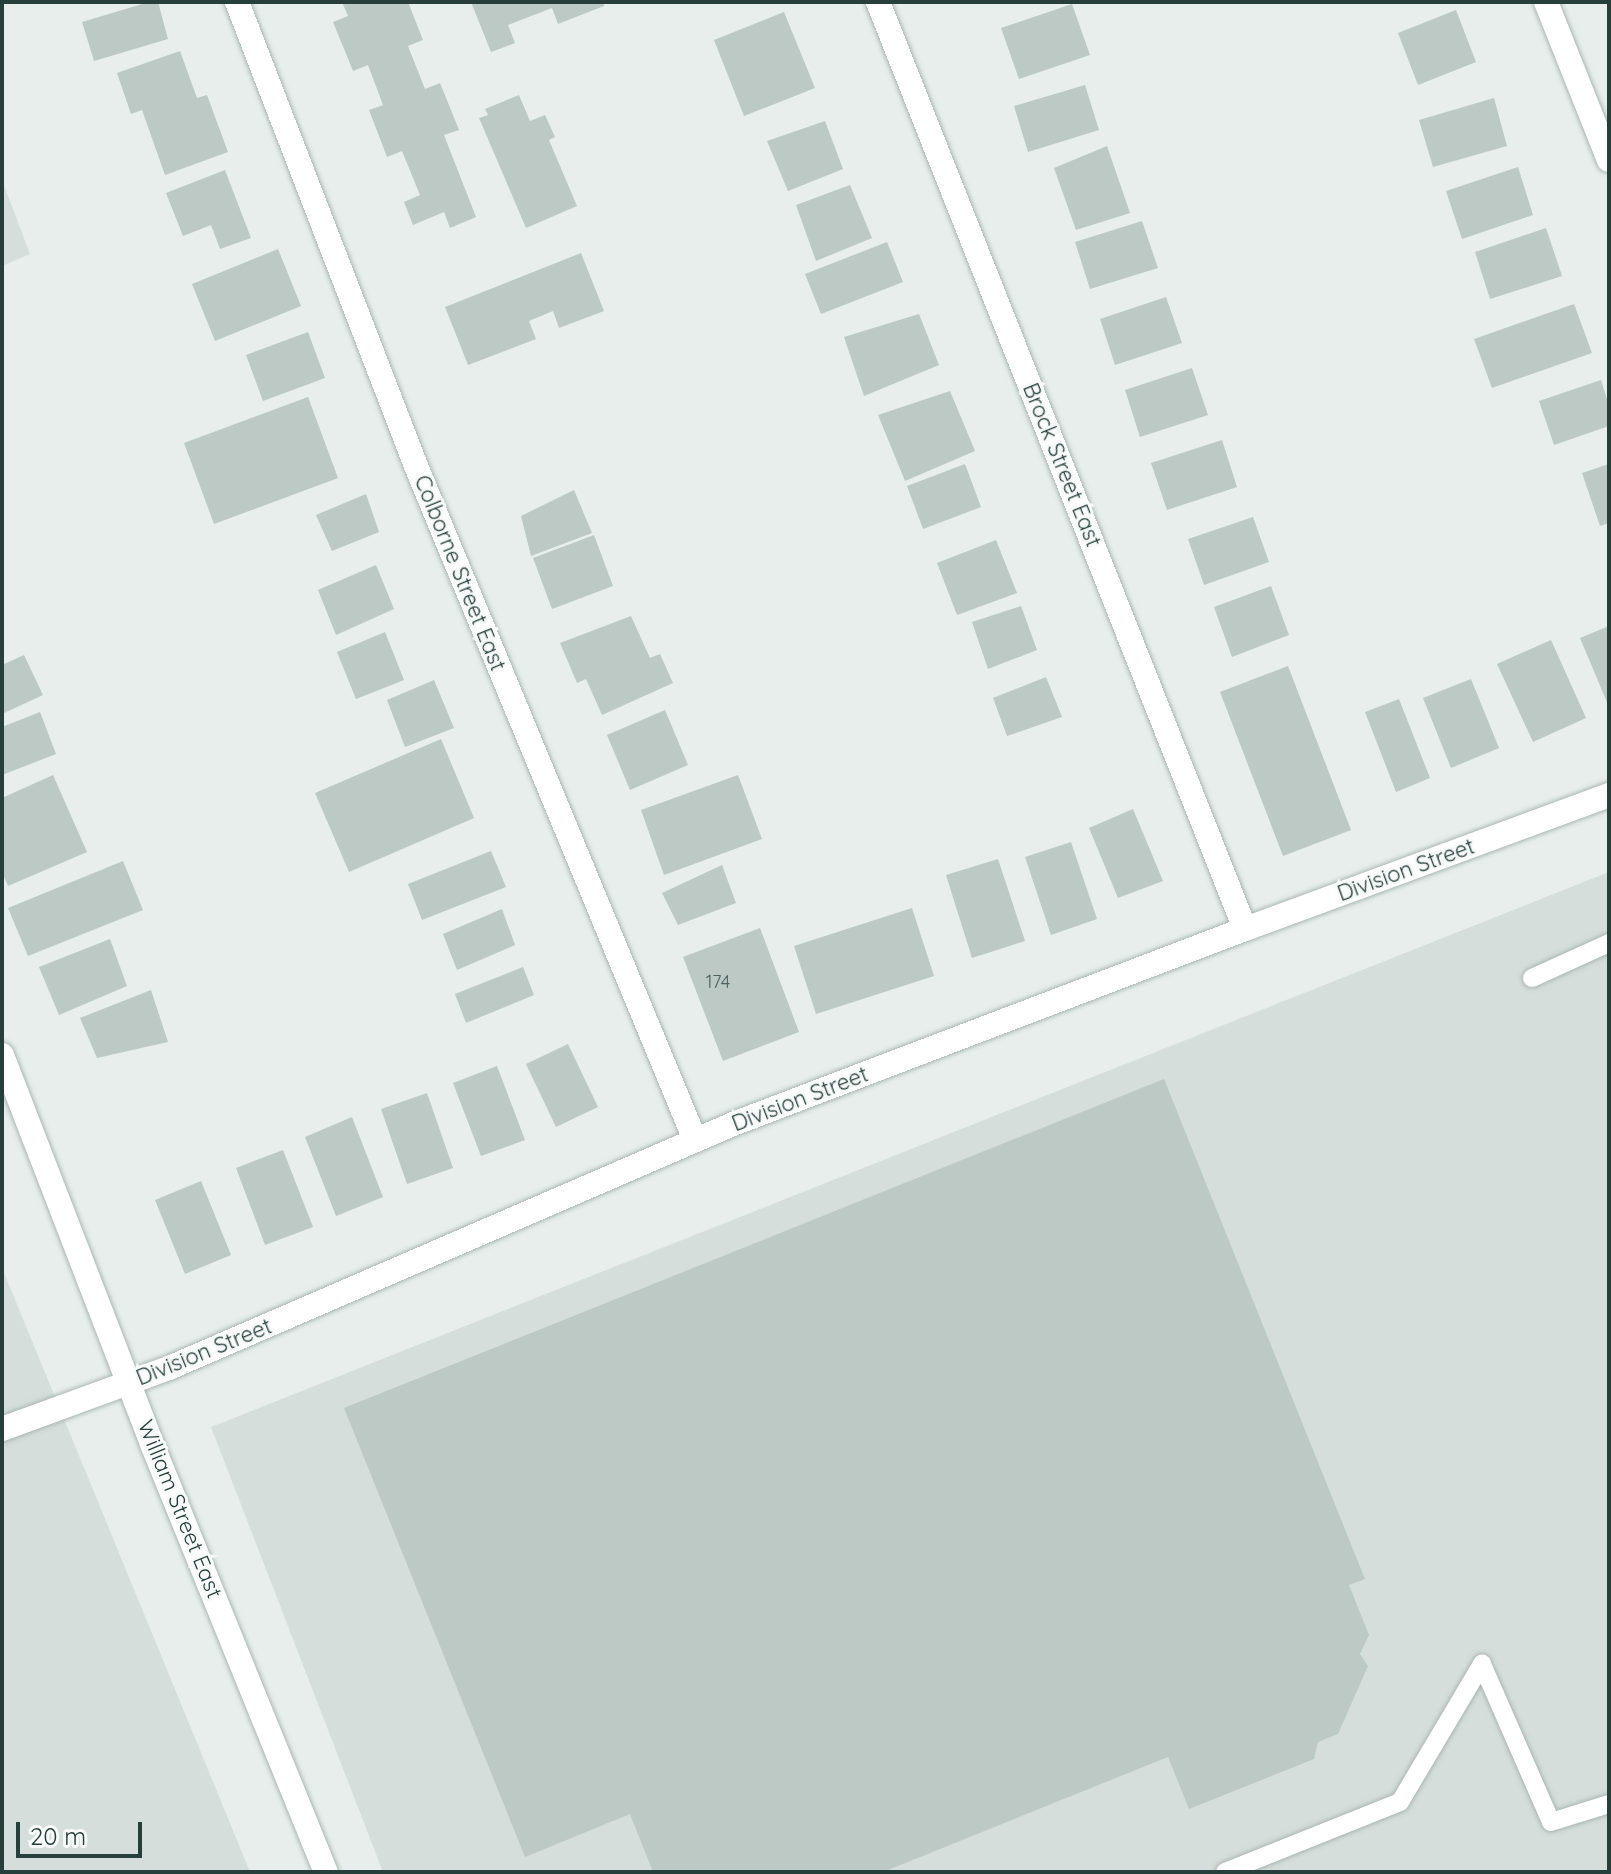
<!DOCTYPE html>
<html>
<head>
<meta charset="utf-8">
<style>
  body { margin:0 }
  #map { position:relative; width:1611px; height:1874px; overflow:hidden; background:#e7eeeb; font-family:Quicksand,sans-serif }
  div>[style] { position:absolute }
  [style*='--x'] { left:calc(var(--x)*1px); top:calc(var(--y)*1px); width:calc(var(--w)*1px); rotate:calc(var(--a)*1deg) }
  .built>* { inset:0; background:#d5deda }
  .building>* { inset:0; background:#bcc9c5 }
  .roads { filter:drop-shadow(0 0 2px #aab6b2) drop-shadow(0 0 2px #aab6b2) }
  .lane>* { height:18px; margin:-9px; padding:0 9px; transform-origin:9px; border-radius:9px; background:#fff }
  .street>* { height:24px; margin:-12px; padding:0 12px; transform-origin:12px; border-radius:12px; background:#fff }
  span { translate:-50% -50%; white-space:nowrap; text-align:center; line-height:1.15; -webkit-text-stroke:6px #f7faf9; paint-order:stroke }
  .number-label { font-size:18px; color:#4c625d }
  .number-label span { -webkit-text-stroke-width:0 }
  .street-label { font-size:22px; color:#273f3a }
  .frame { position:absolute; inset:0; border:4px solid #273f3a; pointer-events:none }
  .scale { position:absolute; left:16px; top:1822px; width:126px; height:36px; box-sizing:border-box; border:4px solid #273f3a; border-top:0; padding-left:10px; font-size:24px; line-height:28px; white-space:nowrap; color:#273f3a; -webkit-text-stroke:6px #f7faf9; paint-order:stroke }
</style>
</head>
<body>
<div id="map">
  <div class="built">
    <i style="clip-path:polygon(2px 180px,30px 254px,2px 266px)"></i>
    <i style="clip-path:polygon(1609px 872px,1609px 1872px,383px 1872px,211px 1427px)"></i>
    <i style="clip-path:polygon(2px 1268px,250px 1872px,2px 1872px)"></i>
  </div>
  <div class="building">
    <i style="clip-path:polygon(149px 2px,158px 2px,168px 39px,94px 61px,82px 22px)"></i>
    <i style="clip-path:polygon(342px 2px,408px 2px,423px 40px,408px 46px,425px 89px,440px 83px,459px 130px,444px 135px,476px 217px,450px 228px,444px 212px,413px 225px,404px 202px,420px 195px,402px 151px,387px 157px,369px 110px,383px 105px,368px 65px,353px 71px,333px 22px,348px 16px)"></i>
    <i style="clip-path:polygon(471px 2px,603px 2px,604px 6px,558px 24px,552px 8px,508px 25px,515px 43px,491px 52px)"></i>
    <i style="clip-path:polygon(1072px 4px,1090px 55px,1019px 79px,1001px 28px)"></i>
    <i style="clip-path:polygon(1456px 10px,1476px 62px,1418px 85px,1398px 33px)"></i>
    <i style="clip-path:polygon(784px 12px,815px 88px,744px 116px,714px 40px)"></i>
    <i style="clip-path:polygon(180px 51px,197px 98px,207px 95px,228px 152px,165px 175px,142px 110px,131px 114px,117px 73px)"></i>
    <i style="clip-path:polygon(1085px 85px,1099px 130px,1028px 152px,1014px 106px)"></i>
    <i style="clip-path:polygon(519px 95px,530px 121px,545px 115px,555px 137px,549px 140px,577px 206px,526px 228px,479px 118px,488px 115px,485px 109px)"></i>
    <i style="clip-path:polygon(1494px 98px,1507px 146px,1433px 167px,1419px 120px)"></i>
    <i style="clip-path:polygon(825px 121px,843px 169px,788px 191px,767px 141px)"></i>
    <i style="clip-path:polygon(1107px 146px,1130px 213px,1076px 230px,1054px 168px)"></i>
    <i style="clip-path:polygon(1518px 167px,1533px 215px,1462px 239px,1446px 191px)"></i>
    <i style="clip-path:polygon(225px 170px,251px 238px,220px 249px,211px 225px,183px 236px,166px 193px)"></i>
    <i style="clip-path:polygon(850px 185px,872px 238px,816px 261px,796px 205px)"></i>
    <i style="clip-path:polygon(1142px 221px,1158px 268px,1090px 289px,1075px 242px)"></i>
    <i style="clip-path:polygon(1546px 228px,1562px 276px,1490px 299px,1475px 252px)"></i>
    <i style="clip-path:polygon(887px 242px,903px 282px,821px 314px,805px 274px)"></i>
    <i style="clip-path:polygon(278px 249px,301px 306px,215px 341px,192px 284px)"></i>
    <i style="clip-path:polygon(581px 253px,604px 311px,559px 328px,553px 311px,529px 321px,536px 339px,468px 365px,445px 307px)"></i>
    <i style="clip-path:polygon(1166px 297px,1182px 343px,1115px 365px,1100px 319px)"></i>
    <i style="clip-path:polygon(1574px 304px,1592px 353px,1492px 388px,1474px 339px)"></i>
    <i style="clip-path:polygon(919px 314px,939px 365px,864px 396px,844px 337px)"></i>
    <i style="clip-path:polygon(308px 332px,325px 378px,263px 401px,246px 355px)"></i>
    <i style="clip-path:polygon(1192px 368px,1208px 415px,1140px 437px,1125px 390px)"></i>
    <i style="clip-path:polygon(1601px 380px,1609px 406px,1609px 426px,1554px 445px,1539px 401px)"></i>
    <i style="clip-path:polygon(950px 391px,975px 451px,905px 481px,878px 415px)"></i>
    <i style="clip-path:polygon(308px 397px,338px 478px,214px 524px,184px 443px)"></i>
    <i style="clip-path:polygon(1222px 440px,1237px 487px,1167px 510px,1151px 463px)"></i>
    <i style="clip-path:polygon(965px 464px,981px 507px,923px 529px,907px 486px)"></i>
    <i style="clip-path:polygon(1609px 464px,1609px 523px,1600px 526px,1582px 473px)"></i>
    <i style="clip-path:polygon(574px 490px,592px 533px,531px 556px,521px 516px)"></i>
    <i style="clip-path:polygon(366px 494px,379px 532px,332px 551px,316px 515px)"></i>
    <i style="clip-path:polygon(1253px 517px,1269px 562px,1204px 585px,1188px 539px)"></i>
    <i style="clip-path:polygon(594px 535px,613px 586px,552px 609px,533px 558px)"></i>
    <i style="clip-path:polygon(996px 540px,1017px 593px,957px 615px,937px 563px)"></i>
    <i style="clip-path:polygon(376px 565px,394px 609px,336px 635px,318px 590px)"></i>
    <i style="clip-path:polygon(1271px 586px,1289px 635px,1232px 657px,1214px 607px)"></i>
    <i style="clip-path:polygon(1021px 606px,1037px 650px,988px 669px,972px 622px)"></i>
    <i style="clip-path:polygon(631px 616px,650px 658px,660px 654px,673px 683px,602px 715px,586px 679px,577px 683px,560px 643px)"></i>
    <i style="clip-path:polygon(1609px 626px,1609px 707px,1580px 638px)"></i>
    <i style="clip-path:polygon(385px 632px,404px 680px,356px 699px,337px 652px)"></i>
    <i style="clip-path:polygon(1551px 640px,1586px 718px,1533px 742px,1497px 664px)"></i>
    <i style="clip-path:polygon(24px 655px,43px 695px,2px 714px,2px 665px)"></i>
    <i style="clip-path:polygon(1288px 666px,1351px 830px,1283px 856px,1220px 692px)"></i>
    <i style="clip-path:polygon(1046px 677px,1062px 717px,1007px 736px,993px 698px)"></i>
    <i style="clip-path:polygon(1471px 679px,1499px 748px,1451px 768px,1423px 698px)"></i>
    <i style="clip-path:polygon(434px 680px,454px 728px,405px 747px,387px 700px)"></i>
    <i style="clip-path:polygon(1399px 699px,1430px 778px,1396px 792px,1365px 712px)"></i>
    <i style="clip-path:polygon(665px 710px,688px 765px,630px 790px,607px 735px)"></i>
    <i style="clip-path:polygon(40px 712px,56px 754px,2px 775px,2px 727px)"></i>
    <i style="clip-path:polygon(441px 739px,474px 818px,349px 872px,315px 793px)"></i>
    <i style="clip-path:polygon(53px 775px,87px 852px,8px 886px,2px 872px,2px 798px)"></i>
    <i style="clip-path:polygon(738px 775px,762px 839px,664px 875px,641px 810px)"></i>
    <i style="clip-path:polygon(1133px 809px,1163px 881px,1118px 898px,1089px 828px)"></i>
    <i style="clip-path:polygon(1071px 842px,1097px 919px,1051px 935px,1025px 857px)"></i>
    <i style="clip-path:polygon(491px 851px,506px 887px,422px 920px,408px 884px)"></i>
    <i style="clip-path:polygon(998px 859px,1025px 941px,972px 958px,946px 875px)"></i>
    <i style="clip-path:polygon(123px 861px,143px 910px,28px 956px,8px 908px)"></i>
    <i style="clip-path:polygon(722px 865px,736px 903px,678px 925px,662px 893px)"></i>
    <i style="clip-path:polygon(912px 908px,934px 976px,816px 1014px,794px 946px)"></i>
    <i style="clip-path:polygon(502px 909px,515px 945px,457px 970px,443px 934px)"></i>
    <i style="clip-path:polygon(760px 928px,799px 1032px,723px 1061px,683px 957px)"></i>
    <i style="clip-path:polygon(110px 939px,127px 986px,59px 1015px,39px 967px)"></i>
    <i style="clip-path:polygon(523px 967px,534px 995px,466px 1023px,455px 994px)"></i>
    <i style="clip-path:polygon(151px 990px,168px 1042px,97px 1058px,80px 1018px)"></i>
    <i style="clip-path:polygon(568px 1044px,598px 1107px,556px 1127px,526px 1064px)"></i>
    <i style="clip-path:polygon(497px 1066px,525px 1140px,481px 1156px,453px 1083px)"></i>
    <i style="clip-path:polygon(1164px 1079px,1365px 1579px,1349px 1585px,1369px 1635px,1360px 1654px,1368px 1666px,1338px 1734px,1318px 1742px,1314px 1759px,1189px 1809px,1168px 1757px,883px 1872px,653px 1872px,630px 1814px,525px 1857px,344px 1408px)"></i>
    <i style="clip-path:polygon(427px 1093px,453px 1168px,407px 1184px,381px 1109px)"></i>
    <i style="clip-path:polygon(352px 1117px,383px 1197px,336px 1216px,305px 1137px)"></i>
    <i style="clip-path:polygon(283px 1150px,313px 1227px,265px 1245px,236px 1168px)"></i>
    <i style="clip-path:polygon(201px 1181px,231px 1255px,185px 1274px,155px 1200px)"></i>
  </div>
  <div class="roads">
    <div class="lane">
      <i style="--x:1532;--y:978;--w:85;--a:-24.4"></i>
      <i style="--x:1225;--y:1872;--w:188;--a:-21.8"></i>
      <i style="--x:1400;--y:1802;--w:161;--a:-59.3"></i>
      <i style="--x:1482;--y:1664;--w:172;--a:66.4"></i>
      <i style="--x:1551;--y:1822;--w:61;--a:-17.2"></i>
    </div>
    <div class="street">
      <i style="--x:237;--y:2;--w:497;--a:68.9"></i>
      <i style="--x:416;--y:466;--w:729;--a:67.51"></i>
      <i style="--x:878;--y:2;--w:997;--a:68.4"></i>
      <i style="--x:1546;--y:2;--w:170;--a:68.3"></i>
      <i style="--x:2;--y:1055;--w:417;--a:68.9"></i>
      <i style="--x:152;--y:1444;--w:462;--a:67.9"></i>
      <i style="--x:2;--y:1429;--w:178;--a:-20.1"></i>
      <i style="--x:169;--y:1368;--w:615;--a:-23.39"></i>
      <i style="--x:733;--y:1124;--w:548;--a:-20.85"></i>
      <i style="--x:1245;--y:929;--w:388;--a:-20.2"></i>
    </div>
  </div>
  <div class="number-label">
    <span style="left:718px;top:982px">174</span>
  </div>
  <div class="street-label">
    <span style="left:1062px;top:465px;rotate:68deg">Brock Street East</span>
    <span style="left:460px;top:573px;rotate:68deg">Colborne Street East</span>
    <span style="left:1406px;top:870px;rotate:-20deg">Division Street</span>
    <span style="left:800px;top:1099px;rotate:-21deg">Division Street</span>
    <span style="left:204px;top:1352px;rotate:-22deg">Division Street</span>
    <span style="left:180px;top:1509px;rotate:68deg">William Street East</span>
  </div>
  <div class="frame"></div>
  <div class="scale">20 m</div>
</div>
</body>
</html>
